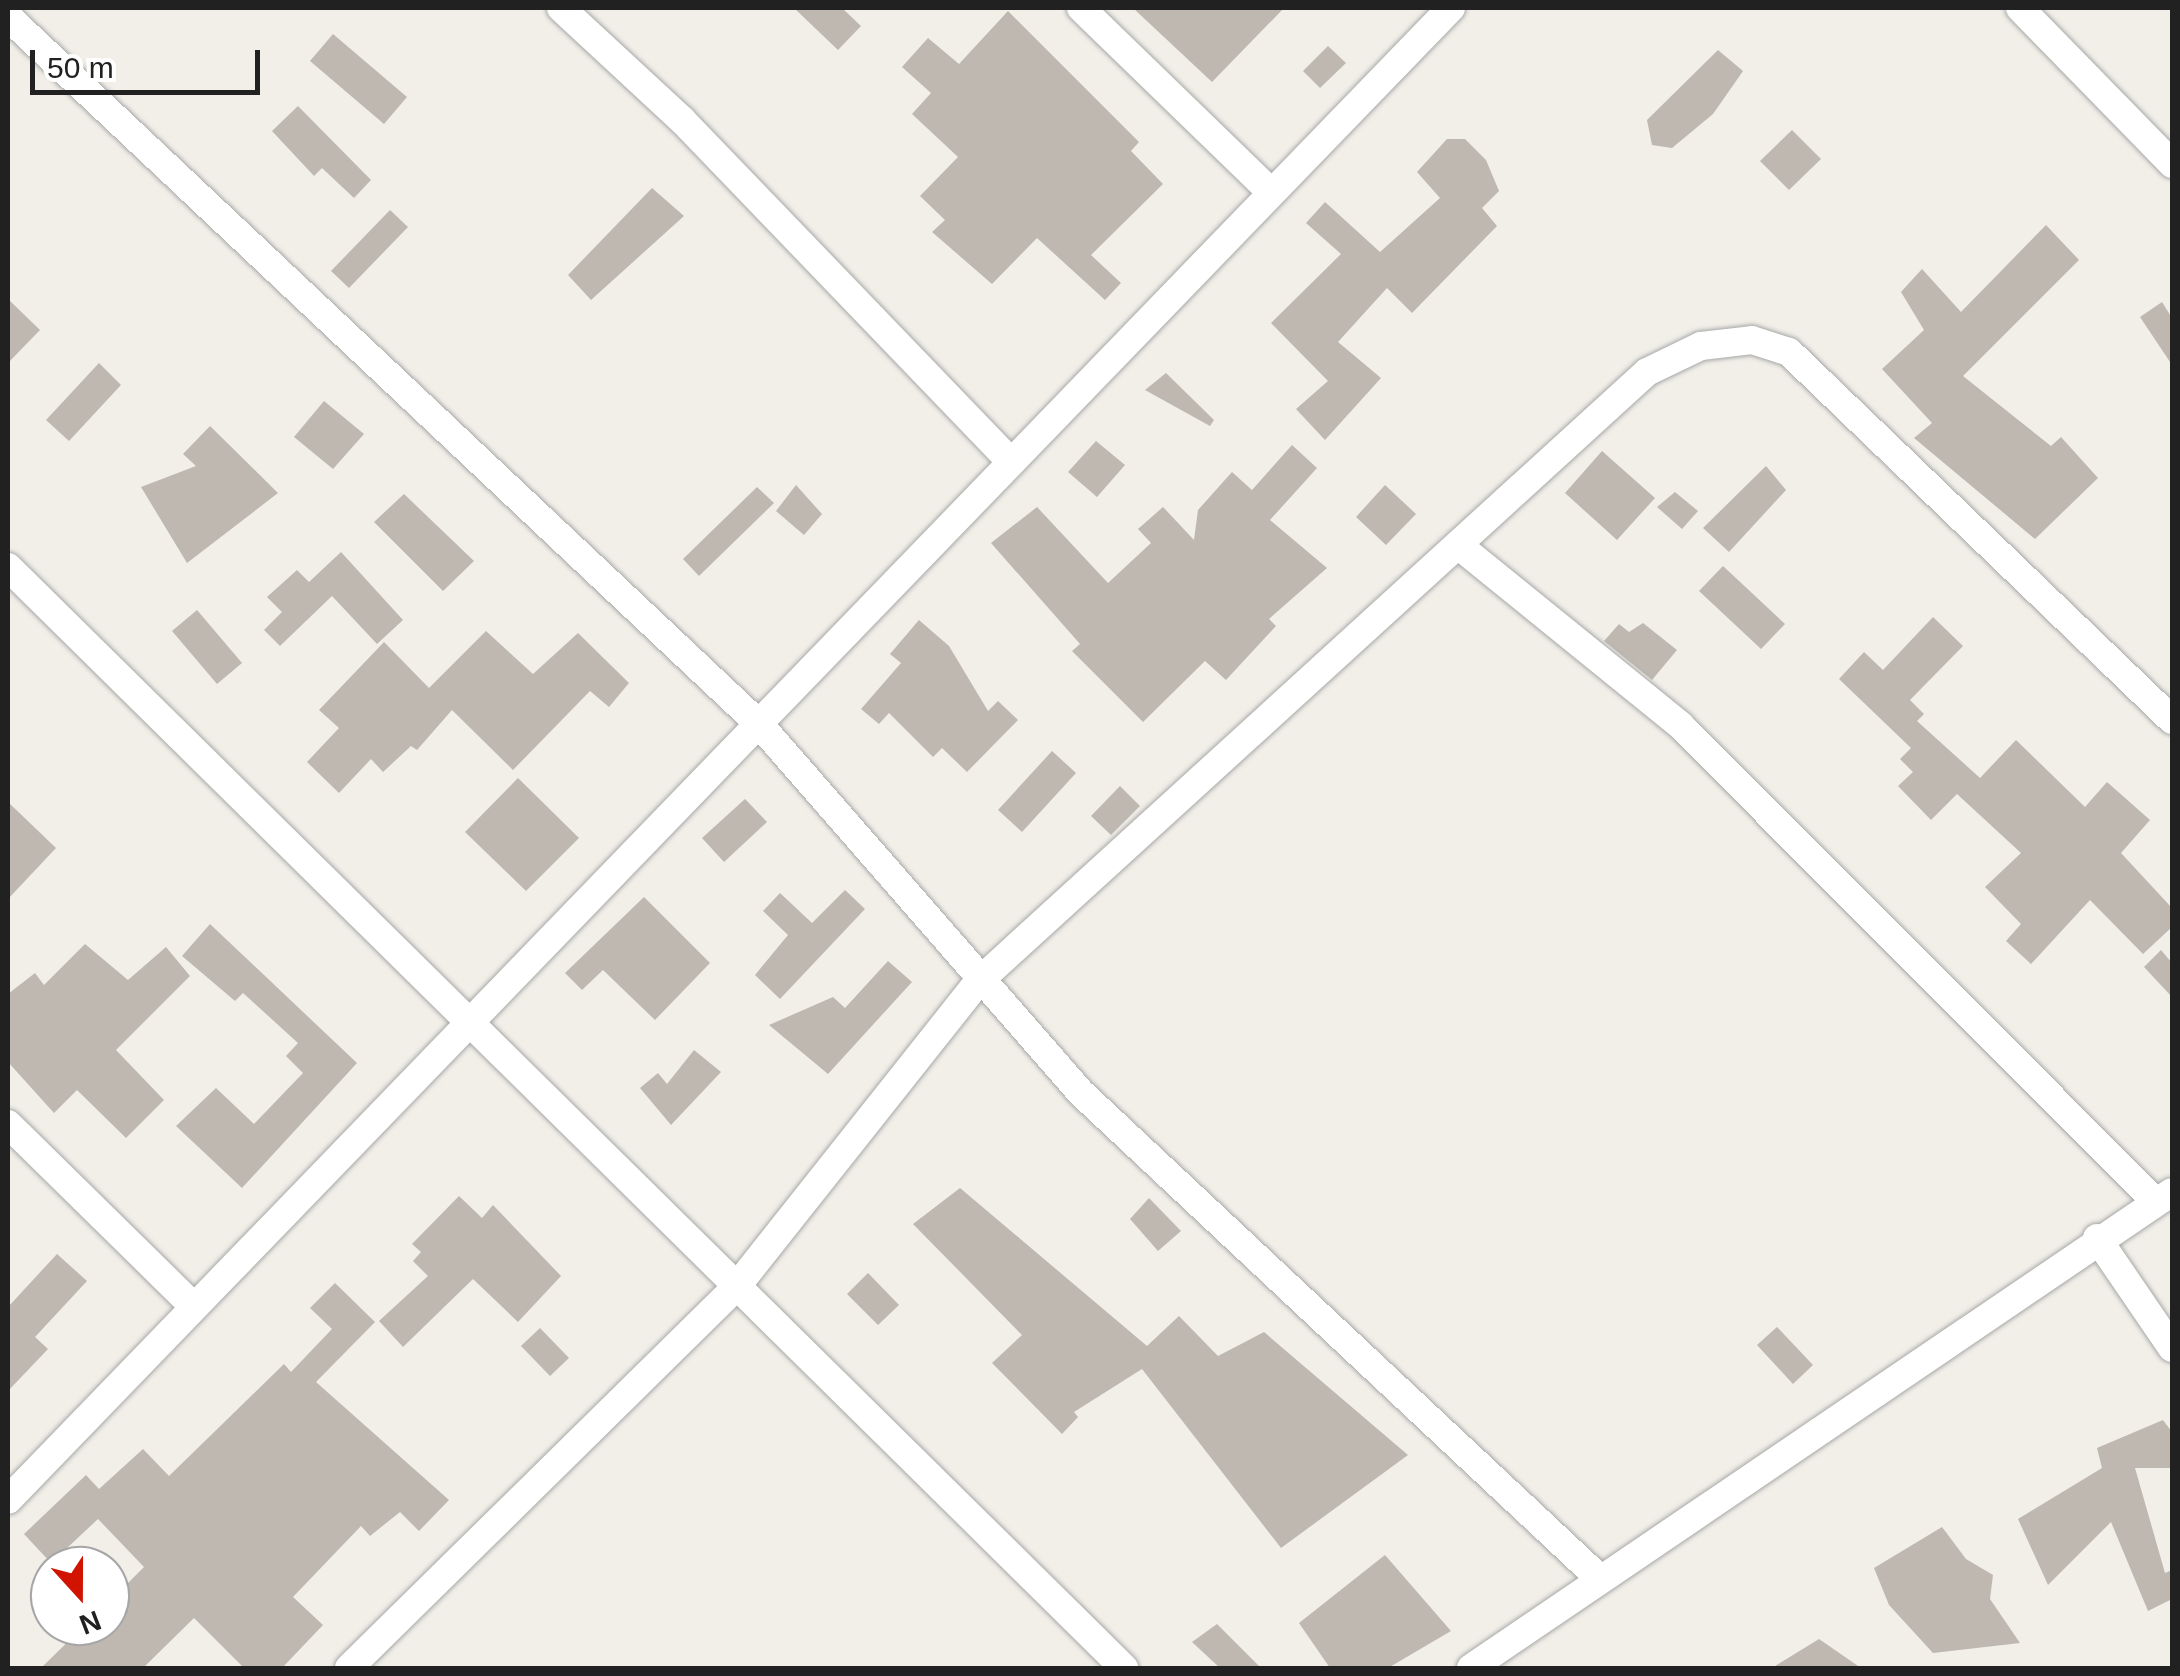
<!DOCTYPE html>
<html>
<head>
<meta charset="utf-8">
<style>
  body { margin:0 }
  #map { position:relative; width:2180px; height:1676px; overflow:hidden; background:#f1efe8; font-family:Helvetica,sans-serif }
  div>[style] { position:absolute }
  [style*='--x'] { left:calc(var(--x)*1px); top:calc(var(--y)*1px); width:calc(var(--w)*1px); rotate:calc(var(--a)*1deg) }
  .building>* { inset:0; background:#beb8b1 }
  .roads { filter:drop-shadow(0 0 2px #a8a8a8) drop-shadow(0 0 2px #a8a8a8) }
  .minor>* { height:28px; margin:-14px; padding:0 14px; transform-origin:14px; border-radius:14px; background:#fff }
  span { translate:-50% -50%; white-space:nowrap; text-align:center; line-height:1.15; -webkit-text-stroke:10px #fff; paint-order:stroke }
  .frame { position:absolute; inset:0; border:10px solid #212121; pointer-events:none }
  .north { position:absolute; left:30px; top:1546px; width:100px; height:100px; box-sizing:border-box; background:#fff; border:2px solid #a6a6a6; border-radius:50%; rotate:159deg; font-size:28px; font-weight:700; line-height:40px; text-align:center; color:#212121 }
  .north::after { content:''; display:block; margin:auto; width:35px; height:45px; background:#d11302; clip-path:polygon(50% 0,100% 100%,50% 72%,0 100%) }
  .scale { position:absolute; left:30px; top:50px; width:230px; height:45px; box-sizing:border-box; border:5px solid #212121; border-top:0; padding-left:12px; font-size:30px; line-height:35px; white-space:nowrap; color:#212121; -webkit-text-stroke:8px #fff; paint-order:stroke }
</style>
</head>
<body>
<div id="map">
  <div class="building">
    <i style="clip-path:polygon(794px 8px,842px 8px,861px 26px,838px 50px)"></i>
    <i style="clip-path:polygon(1133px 8px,1284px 8px,1212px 82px)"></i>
    <i style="clip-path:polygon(1008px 11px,1139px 142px,1131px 151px,1163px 184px,1091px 255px,1121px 283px,1105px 300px,1037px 238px,992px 284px,932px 232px,945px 220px,920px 196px,958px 157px,912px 114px,931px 93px,902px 67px,928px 38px,959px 64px)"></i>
    <i style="clip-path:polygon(333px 34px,407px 97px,384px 124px,310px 61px)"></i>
    <i style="clip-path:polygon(1328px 46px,1346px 63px,1320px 88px,1303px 71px)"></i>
    <i style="clip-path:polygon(1718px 50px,1743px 71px,1713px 114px,1672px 148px,1652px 145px,1647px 120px)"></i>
    <i style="clip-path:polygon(298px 106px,371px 180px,354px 198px,322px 168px,314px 176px,272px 131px)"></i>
    <i style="clip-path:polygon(1792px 130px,1821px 159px,1789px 190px,1760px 161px)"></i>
    <i style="clip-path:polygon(1447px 139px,1465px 139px,1486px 160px,1499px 191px,1482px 208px,1497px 226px,1412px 313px,1387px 288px,1338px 342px,1381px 378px,1325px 440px,1296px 409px,1328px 381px,1271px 323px,1341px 254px,1306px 223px,1325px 202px,1380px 252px,1440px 198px,1417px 172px)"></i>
    <i style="clip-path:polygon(652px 188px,684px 216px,591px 300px,568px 275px)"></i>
    <i style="clip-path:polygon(390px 210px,408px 227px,349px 288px,331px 271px)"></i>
    <i style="clip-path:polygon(2046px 225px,2079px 260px,1963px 376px,2051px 446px,2061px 437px,2098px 478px,2035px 539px,1914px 438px,1932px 423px,1882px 369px,1924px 330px,1901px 292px,1922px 269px,1961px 312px)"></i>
    <i style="clip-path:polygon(8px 299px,40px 330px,8px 363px)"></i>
    <i style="clip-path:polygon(2162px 302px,2172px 318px,2172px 365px,2140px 317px)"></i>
    <i style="clip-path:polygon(99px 363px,121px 385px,69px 441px,46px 420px)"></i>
    <i style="clip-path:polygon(1166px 373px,1214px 420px,1210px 426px,1145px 390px)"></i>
    <i style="clip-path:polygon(324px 401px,364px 434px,333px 469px,294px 437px)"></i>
    <i style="clip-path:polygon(210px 426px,278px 493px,187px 563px,141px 487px,196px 466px,183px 454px)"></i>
    <i style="clip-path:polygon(1096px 441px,1125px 465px,1097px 497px,1068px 472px)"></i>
    <i style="clip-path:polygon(1292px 445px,1317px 468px,1270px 520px,1327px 568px,1269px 619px,1276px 626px,1226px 680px,1205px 661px,1143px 722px,1072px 651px,1080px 644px,991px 543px,1037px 507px,1108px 583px,1151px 543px,1138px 529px,1163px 507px,1194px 540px,1198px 510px,1232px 472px,1252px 490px)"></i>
    <i style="clip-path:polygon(1602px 451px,1655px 498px,1617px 540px,1565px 493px)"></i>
    <i style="clip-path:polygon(1766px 466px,1786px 490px,1729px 552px,1703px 528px)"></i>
    <i style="clip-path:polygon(796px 485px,822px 514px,804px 535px,776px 511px)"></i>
    <i style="clip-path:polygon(1385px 485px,1416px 514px,1386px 545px,1356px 517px)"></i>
    <i style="clip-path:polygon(757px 487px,774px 503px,699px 576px,683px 559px)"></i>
    <i style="clip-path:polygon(1675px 492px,1698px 511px,1682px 529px,1657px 507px)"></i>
    <i style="clip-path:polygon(404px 494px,474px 561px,443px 591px,374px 522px)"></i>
    <i style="clip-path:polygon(341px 552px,403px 620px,377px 644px,332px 596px,280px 646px,264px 630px,282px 612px,267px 597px,297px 570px,309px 582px)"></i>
    <i style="clip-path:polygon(1723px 566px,1785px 624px,1761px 649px,1699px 591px)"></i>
    <i style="clip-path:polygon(197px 610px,242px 663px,217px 684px,172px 631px)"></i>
    <i style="clip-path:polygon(1933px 617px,1963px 646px,1910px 700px,1924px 714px,1917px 721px,1980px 778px,2016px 740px,2085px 807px,2107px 782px,2150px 820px,2121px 853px,2172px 908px,2172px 927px,2143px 954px,2090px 900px,2031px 964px,2006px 941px,2021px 924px,1985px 887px,2021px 853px,1957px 794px,1931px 820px,1898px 786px,1913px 772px,1900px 759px,1911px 748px,1839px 679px,1864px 652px,1883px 670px)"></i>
    <i style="clip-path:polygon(919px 620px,949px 646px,988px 711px,998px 701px,1018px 720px,967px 772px,942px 748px,933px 757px,889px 713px,879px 724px,861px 709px,901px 663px,890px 654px)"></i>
    <i style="clip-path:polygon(1643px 623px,1677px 650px,1652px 680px,1604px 641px,1619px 624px,1629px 632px)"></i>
    <i style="clip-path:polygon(486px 631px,533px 674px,578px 633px,629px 683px,609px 707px,590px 691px,513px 770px,452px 710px,417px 750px,411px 746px,383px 772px,371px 759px,339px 793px,307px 762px,339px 728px,319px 710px,384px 642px,429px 688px)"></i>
    <i style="clip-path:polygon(1052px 751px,1076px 773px,1022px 832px,998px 810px)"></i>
    <i style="clip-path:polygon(518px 778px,579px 838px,526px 891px,465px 832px)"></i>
    <i style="clip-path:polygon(1120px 786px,1140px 806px,1111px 835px,1091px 816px)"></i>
    <i style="clip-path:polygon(745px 799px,767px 822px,724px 862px,702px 838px)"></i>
    <i style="clip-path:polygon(8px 802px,56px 848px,8px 899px)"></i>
    <i style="clip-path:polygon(845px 890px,865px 909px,780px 999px,755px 975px,788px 935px,763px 911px,780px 893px,812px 923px)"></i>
    <i style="clip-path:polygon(644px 897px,710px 963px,655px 1020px,603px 970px,582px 990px,565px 973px)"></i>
    <i style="clip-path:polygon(210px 924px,357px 1063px,242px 1188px,176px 1126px,216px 1088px,254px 1124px,303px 1073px,286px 1056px,298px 1043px,243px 993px,235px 1001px,182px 956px)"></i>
    <i style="clip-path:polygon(85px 944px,128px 980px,166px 947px,190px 976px,116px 1050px,164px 1100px,126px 1138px,77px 1090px,54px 1113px,8px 1062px,8px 994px,35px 973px,44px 985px)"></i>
    <i style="clip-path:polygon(2161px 950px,2172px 963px,2172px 997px,2144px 967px)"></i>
    <i style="clip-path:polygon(888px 961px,912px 982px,828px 1074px,769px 1025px,833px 997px,845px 1008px)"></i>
    <i style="clip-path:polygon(694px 1050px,721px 1072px,671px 1125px,640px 1088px,658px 1073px,667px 1084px)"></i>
    <i style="clip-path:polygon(960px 1188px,1147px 1346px,1179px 1316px,1218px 1356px,1264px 1332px,1408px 1455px,1281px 1548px,1142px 1369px,1074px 1412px,1078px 1417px,1062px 1434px,992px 1363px,1022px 1335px,913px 1224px)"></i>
    <i style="clip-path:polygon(459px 1196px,482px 1218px,493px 1205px,561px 1276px,518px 1322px,473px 1279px,403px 1347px,379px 1321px,428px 1276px,413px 1261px,421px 1252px,412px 1244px)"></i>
    <i style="clip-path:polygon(1149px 1198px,1181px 1231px,1158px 1251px,1130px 1219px)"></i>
    <i style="clip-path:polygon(57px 1254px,87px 1281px,35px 1337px,48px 1349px,8px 1391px,8px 1307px)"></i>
    <i style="clip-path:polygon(868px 1273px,899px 1305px,878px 1325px,847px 1294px)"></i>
    <i style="clip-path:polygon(335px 1283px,375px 1322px,316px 1382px,449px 1500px,419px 1531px,400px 1512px,370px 1536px,361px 1526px,293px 1597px,323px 1625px,282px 1668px,244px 1668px,194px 1618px,143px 1668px,41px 1668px,84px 1626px,110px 1626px,110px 1601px,144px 1567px,98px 1519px,51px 1563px,24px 1534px,86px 1475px,99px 1489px,143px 1449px,169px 1476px,284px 1364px,291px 1372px,332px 1329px,310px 1308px)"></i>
    <i style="clip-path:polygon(1777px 1327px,1813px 1365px,1793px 1384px,1757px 1345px)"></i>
    <i style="clip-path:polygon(540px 1328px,569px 1358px,550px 1376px,521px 1346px)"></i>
    <i style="clip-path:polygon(2163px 1420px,2172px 1432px,2172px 1468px,2135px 1468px,2165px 1573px,2172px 1570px,2172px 1599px,2148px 1611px,2111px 1522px,2048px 1585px,2018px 1519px,2102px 1468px,2097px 1448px)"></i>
    <i style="clip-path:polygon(1942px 1527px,1966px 1559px,1993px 1575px,1990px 1599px,2020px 1643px,1933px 1653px,1889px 1605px,1874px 1568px)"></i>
    <i style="clip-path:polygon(1385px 1555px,1451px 1631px,1388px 1668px,1330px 1668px,1299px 1623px)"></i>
    <i style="clip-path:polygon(1217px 1624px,1261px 1668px,1220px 1668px,1192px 1642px)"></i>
    <i style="clip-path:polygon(1819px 1639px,1861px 1668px,1772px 1668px)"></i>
  </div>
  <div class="roads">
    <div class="minor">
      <i style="--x:561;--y:8;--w:165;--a:42.8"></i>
      <i style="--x:682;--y:120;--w:475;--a:46.1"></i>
      <i style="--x:1081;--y:8;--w:264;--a:44.1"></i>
      <i style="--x:2020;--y:8;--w:218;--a:45.7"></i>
      <i style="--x:8;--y:17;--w:1033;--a:43.27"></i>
      <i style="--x:760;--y:725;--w:486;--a:48.9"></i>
      <i style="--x:1079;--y:1091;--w:711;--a:43.12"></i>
      <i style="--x:1458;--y:545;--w:286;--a:39"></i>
      <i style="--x:1680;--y:725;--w:674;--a:45.06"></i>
      <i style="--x:8;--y:567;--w:1568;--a:44.61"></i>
      <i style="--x:8;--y:1124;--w:261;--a:44.5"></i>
      <i style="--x:2097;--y:1238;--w:133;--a:55.7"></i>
      <i style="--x:8;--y:1500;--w:2076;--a:-45.96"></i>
      <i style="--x:349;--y:1668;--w:544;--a:-44.55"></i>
      <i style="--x:737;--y:1286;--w:388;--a:-51.6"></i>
      <i style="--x:978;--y:982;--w:905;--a:-42.36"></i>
      <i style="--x:1647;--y:372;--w:60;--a:-25.7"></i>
      <i style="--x:1701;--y:346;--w:51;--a:-6.7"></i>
      <i style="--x:1752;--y:340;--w:39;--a:18"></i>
      <i style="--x:1789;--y:352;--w:531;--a:43.86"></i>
      <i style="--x:1471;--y:1668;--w:847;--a:-34.18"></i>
    </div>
  </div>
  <div class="frame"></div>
  <div class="north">N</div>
  <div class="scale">50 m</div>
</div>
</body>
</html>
